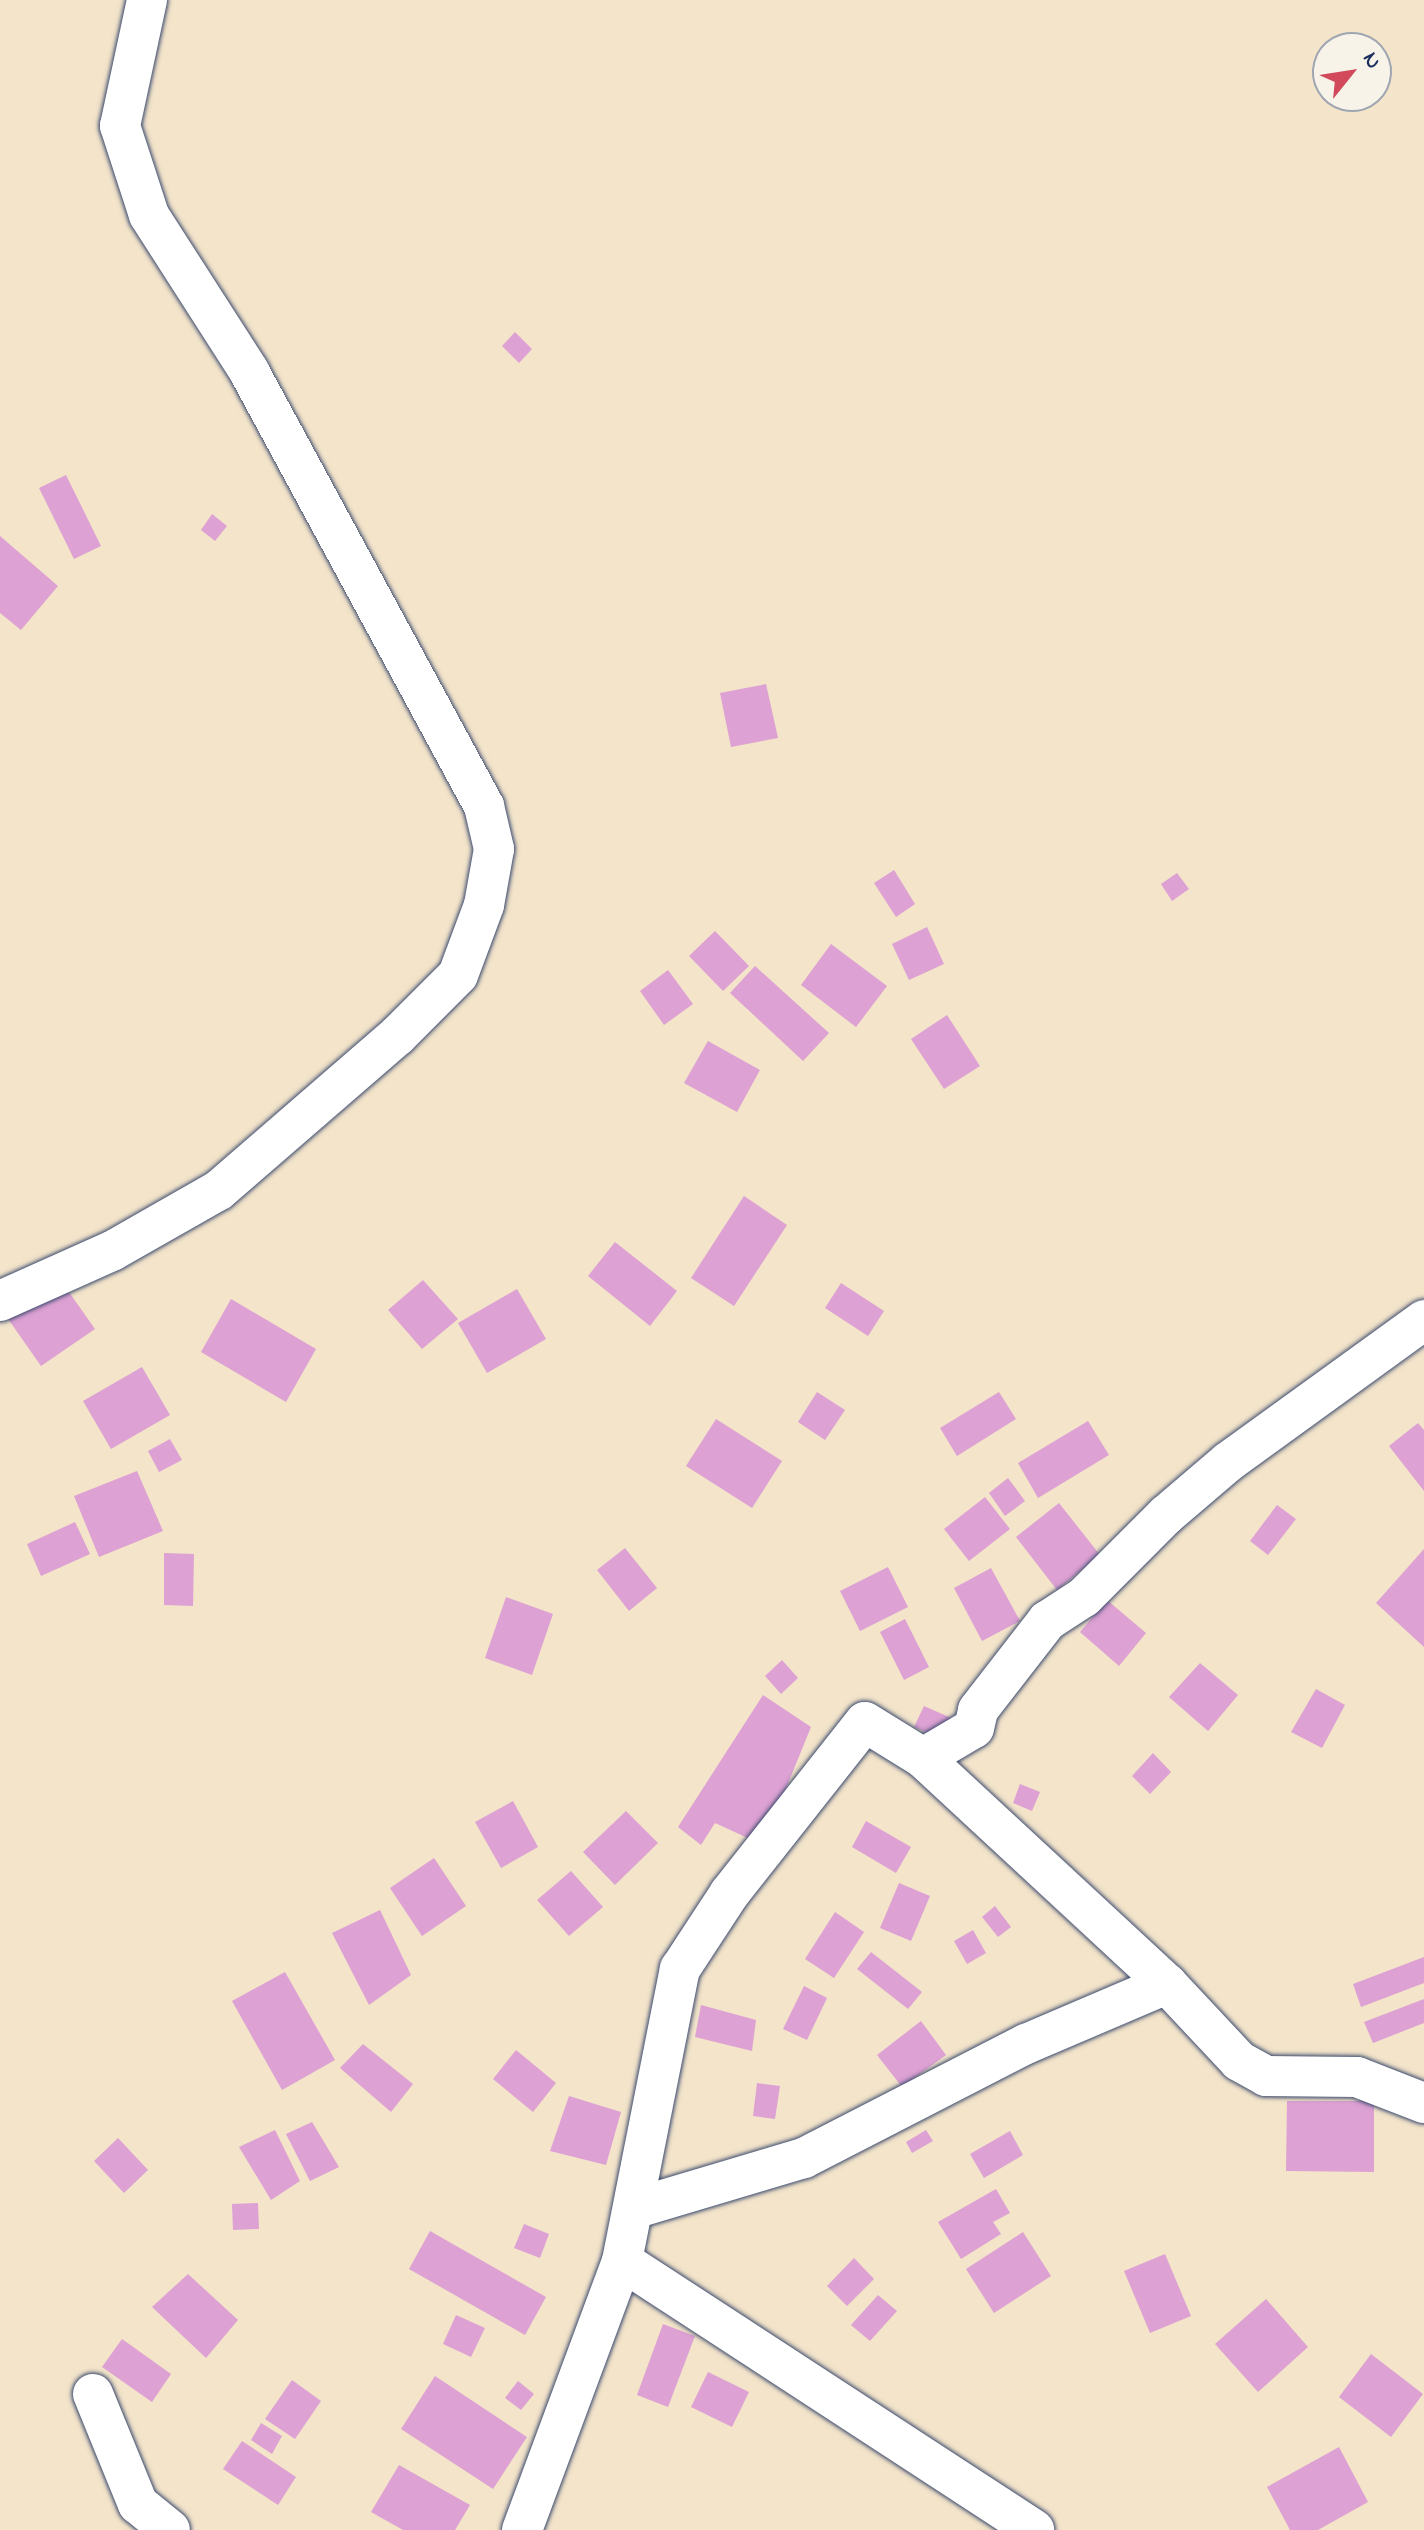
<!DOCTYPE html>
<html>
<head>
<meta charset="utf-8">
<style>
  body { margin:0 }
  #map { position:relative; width:1424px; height:2530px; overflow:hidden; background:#f3e4ca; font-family:"Indie Flower",sans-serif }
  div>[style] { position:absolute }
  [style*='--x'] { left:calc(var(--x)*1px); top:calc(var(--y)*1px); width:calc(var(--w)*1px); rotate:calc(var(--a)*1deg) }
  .building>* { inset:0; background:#dda1d3 }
  .roads { filter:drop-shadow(0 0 2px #3b4a6e) drop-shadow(0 0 2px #3b4a6e) }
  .minor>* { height:40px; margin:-20px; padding:0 20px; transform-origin:20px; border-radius:20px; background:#fff }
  span { translate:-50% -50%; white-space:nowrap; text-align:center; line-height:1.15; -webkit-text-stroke:7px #f7f3e8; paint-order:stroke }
  .north { position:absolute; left:1312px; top:32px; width:80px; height:80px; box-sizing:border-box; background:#f7f3e8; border:2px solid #9fa5b1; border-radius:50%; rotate:60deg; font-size:22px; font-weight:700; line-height:32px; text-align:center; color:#1b2f5e }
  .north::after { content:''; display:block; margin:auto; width:28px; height:36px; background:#d1495b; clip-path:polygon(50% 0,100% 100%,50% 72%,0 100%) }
</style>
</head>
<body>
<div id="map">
  <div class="building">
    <i style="clip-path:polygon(515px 332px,532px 349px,519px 363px,502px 346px)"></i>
    <i style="clip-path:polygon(66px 475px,101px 546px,74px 559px,39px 488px)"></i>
    <i style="clip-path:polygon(212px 514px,227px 526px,215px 541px,201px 530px)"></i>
    <i style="clip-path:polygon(0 536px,58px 586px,21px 630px,0 613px)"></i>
    <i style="clip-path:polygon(766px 684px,778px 738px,731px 747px,720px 693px)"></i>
    <i style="clip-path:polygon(894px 870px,915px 904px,896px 917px,874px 883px)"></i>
    <i style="clip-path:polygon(1177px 873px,1189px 889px,1172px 901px,1161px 884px)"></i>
    <i style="clip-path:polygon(927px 927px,944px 964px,909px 980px,892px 944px)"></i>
    <i style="clip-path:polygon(715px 931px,749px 966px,723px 991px,689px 956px)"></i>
    <i style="clip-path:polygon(831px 944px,887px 986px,856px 1027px,801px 985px)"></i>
    <i style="clip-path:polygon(755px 966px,829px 1033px,803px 1061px,730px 993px)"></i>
    <i style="clip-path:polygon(668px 970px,693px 1004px,664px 1025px,640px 991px)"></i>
    <i style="clip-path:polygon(947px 1015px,980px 1066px,944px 1089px,911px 1039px)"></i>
    <i style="clip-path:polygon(708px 1041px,760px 1070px,737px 1112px,684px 1083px)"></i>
    <i style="clip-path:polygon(744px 1196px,787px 1225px,734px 1306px,691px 1278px)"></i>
    <i style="clip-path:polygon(615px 1242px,677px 1291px,650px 1326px,588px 1276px)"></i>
    <i style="clip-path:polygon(59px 1278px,95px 1329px,41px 1366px,6px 1316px)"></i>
    <i style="clip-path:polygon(423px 1280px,458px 1319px,422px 1349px,388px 1310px)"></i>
    <i style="clip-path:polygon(841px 1283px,884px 1311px,868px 1336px,825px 1308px)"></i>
    <i style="clip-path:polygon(517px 1289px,546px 1339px,487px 1373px,458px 1323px)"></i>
    <i style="clip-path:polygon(231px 1299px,316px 1349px,286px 1402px,201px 1352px)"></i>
    <i style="clip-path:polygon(142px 1367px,170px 1415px,111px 1449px,83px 1401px)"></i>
    <i style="clip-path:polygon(817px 1392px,845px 1410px,825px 1440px,798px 1422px)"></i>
    <i style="clip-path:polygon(999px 1392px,1016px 1419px,957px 1456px,940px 1428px)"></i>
    <i style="clip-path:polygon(716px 1419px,782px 1461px,752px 1508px,686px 1466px)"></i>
    <i style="clip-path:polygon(1088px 1421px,1109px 1455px,1038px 1498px,1018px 1463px)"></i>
    <i style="clip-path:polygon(1418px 1423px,1424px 1430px,1424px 1491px,1389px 1446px)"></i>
    <i style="clip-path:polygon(170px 1439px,182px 1460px,159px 1472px,148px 1451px)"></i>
    <i style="clip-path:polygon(137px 1471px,163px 1531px,99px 1557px,74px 1496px)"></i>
    <i style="clip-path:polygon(1008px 1478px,1025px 1501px,1005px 1516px,989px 1493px)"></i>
    <i style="clip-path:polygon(985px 1497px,1010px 1529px,969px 1561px,944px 1529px)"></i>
    <i style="clip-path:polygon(1059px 1503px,1100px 1555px,1057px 1590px,1016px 1537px)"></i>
    <i style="clip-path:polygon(1277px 1505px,1296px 1519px,1268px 1555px,1250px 1541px)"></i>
    <i style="clip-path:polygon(75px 1522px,90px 1554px,41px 1576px,27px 1544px)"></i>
    <i style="clip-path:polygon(625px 1548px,657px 1588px,629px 1611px,597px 1570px)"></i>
    <i style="clip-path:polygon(1424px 1549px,1424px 1647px,1376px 1603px)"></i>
    <i style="clip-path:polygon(164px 1553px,194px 1554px,193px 1606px,164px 1605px)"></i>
    <i style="clip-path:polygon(888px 1567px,908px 1607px,860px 1631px,840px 1591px)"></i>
    <i style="clip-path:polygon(991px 1568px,1020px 1621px,982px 1641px,954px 1588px)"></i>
    <i style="clip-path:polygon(506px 1597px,553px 1614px,532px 1675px,485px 1658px)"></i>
    <i style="clip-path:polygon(1107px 1600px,1146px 1633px,1119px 1666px,1080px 1632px)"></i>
    <i style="clip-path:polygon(905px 1619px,929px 1667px,904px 1680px,880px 1632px)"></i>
    <i style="clip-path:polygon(782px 1660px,798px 1678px,781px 1694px,765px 1676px)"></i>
    <i style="clip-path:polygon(1200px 1663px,1238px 1695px,1208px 1731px,1169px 1697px)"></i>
    <i style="clip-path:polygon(1316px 1689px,1345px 1705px,1322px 1748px,1291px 1732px)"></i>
    <i style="clip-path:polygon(763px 1695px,811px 1727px,763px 1845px,715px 1823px,701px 1845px,678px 1827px)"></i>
    <i style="clip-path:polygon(924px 1706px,958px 1721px,949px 1742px,914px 1727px)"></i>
    <i style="clip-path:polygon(1153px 1753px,1171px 1772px,1150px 1794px,1132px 1776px)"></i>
    <i style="clip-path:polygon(1020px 1784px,1040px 1792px,1032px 1811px,1013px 1803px)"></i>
    <i style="clip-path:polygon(513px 1801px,538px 1847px,501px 1868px,475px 1822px)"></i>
    <i style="clip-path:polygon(626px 1811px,658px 1843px,615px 1885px,583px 1852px)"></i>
    <i style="clip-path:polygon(866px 1821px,911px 1847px,896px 1873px,852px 1847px)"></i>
    <i style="clip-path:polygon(434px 1858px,466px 1906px,422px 1936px,390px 1888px)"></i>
    <i style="clip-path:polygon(571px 1871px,603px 1907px,569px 1936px,537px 1900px)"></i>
    <i style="clip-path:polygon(899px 1883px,930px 1896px,911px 1941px,880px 1928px)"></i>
    <i style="clip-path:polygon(995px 1906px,1011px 1927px,998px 1937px,982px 1917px)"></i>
    <i style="clip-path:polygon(380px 1910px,411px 1975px,369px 2005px,332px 1933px)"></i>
    <i style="clip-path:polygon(835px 1912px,864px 1932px,834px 1978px,805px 1959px)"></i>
    <i style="clip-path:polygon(973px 1930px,986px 1953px,967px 1964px,954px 1941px)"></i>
    <i style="clip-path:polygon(871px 1952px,922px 1992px,908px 2009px,857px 1969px)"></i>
    <i style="clip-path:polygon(1424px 1957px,1424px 1983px,1361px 2007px,1353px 1984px)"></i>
    <i style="clip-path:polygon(285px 1972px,335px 2060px,282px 2090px,232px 2001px)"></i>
    <i style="clip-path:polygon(804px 1986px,827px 1998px,807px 2040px,783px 2029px)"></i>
    <i style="clip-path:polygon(1424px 1999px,1424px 2023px,1373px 2043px,1364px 2022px)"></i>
    <i style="clip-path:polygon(701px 2005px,756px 2020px,752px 2051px,695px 2037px)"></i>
    <i style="clip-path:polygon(921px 2021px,946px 2055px,902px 2087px,877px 2055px)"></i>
    <i style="clip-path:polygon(363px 2044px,413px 2084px,391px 2112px,340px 2068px)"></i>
    <i style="clip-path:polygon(516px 2050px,556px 2083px,533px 2112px,493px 2079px)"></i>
    <i style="clip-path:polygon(757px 2083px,780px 2086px,775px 2119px,753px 2116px)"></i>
    <i style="clip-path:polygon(569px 2096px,621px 2112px,606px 2165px,550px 2151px)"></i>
    <i style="clip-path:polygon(1287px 2101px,1374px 2101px,1374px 2172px,1286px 2171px)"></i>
    <i style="clip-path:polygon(312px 2122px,339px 2167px,310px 2181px,286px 2134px)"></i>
    <i style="clip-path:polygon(275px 2130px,300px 2181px,271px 2200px,239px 2147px)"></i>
    <i style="clip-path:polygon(926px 2130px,933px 2141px,912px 2153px,906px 2142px)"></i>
    <i style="clip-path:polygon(1010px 2131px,1023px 2155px,984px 2178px,970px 2154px)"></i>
    <i style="clip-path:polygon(118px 2138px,148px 2170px,124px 2193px,94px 2161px)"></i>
    <i style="clip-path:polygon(996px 2189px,1010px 2213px,993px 2222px,1001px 2234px,961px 2259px,938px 2222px)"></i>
    <i style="clip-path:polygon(258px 2203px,259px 2229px,233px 2230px,232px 2204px)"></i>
    <i style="clip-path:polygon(524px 2224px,549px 2234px,540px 2258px,514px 2248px)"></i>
    <i style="clip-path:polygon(430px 2231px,546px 2297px,525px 2335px,409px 2269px)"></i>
    <i style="clip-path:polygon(1023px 2232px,1051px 2276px,994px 2313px,966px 2269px)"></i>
    <i style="clip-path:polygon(1165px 2254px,1191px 2316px,1150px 2333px,1124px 2271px)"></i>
    <i style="clip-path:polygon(854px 2258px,874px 2279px,847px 2306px,827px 2286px)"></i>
    <i style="clip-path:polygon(188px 2274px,238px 2320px,206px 2358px,152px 2307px)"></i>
    <i style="clip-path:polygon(878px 2295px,897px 2311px,870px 2341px,851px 2325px)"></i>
    <i style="clip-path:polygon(1266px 2299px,1308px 2347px,1258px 2392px,1215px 2344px)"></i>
    <i style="clip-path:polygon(456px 2315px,485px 2328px,471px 2357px,443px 2344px)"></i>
    <i style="clip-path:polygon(663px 2324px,695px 2336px,668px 2407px,637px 2395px)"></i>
    <i style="clip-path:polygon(122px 2339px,171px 2374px,152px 2402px,102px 2367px)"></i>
    <i style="clip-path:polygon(1371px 2354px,1423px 2394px,1391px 2437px,1339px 2397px)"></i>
    <i style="clip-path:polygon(708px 2372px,749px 2392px,732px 2427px,691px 2407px)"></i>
    <i style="clip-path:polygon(435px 2376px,527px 2437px,493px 2489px,401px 2429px)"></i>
    <i style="clip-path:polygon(292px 2380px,321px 2401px,295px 2439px,265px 2419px)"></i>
    <i style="clip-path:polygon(518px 2381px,534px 2394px,521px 2410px,505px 2398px)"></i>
    <i style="clip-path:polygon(261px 2423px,282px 2436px,272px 2454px,251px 2440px)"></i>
    <i style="clip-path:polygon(242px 2441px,296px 2477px,278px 2505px,223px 2469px)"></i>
    <i style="clip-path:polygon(1339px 2447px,1368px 2502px,1318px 2530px,1290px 2530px,1267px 2487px)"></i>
    <i style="clip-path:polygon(399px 2465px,470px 2505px,455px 2530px,403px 2530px,371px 2512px)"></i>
  </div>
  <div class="roads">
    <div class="minor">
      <i style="--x:0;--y:1301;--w:123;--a:-24.1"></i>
      <i style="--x:112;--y:1251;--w:123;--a:-29.7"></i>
      <i style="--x:219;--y:1190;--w:235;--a:-40.9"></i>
      <i style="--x:397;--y:1036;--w:86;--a:-45"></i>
      <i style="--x:458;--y:975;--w:75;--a:-69.6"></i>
      <i style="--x:484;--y:905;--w:57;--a:-79.9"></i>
      <i style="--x:494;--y:849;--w:44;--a:-103.1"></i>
      <i style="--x:484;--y:806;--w:494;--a:-118.4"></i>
      <i style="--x:249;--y:371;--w:185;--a:-122.7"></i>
      <i style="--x:149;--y:215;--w:94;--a:-108"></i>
      <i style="--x:120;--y:126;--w:129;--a:-77.9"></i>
      <i style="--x:923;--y:1758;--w:59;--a:-30.5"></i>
      <i style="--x:974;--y:1728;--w:18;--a:-77"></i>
      <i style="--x:978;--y:1710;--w:113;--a:-52.2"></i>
      <i style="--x:1047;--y:1621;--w:44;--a:-33"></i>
      <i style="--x:1084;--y:1597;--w:116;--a:-45"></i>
      <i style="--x:1166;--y:1515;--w:82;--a:-40.5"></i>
      <i style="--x:1228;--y:1462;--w:242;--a:-35.9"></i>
      <i style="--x:636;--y:2208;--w:175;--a:-16.6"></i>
      <i style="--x:804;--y:2158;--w:250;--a:-27.2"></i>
      <i style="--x:1026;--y:2044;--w:153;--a:-23.1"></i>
      <i style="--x:622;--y:2261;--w:492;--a:33.1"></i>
      <i style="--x:93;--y:2394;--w:119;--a:67.8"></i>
      <i style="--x:138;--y:2504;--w:41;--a:39.1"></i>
      <i style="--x:522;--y:2530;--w:287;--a:-69.6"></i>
      <i style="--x:622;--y:2261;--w:298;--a:-78.8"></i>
      <i style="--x:680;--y:1969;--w:90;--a:-56.8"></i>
      <i style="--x:729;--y:1894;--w:219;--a:-51.7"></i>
      <i style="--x:865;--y:1722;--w:68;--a:31.8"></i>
      <i style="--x:923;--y:1758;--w:333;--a:42.8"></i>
      <i style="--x:1167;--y:1984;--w:105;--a:46.9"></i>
      <i style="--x:1239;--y:2061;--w:31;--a:29"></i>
      <i style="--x:1266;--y:2076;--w:91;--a:0.6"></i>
      <i style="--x:1357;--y:2077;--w:72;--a:21.2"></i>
    </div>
  </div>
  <div class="north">N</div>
</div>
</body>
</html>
